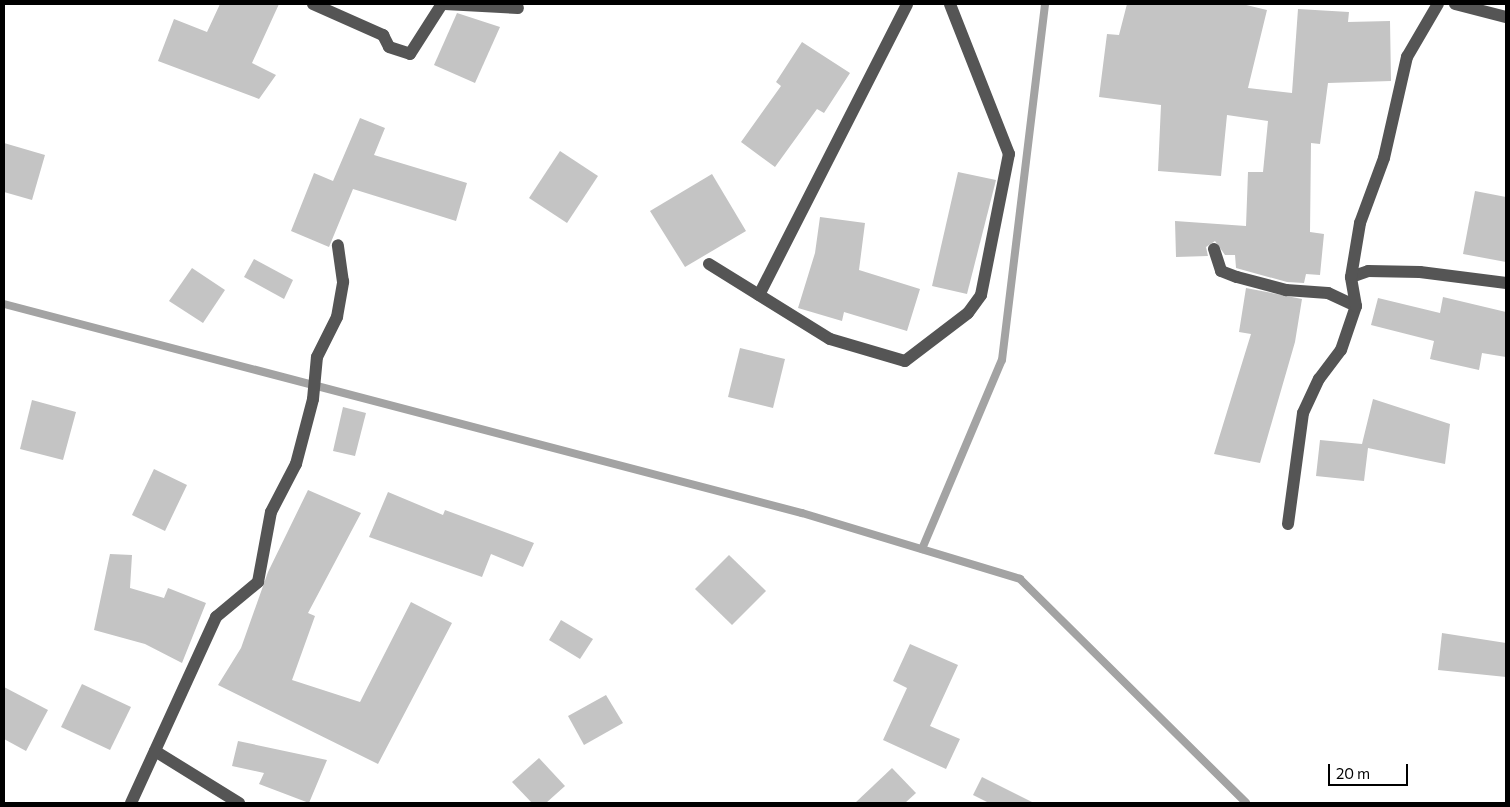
<!DOCTYPE html>
<html>
<head>
<meta charset="utf-8">
<style>
  body { margin:0 }
  #map { position:relative; width:1510px; height:807px; overflow:hidden; background:#fff; font-family:Commissioner,sans-serif }
  div>[style] { position:absolute }
  [style*='--x'] { left:calc(var(--x)*1px); top:calc(var(--y)*1px); width:calc(var(--w)*1px); rotate:calc(var(--a)*1deg) }
  .stream>* { height:8px; margin:-4px; padding:0 4px; transform-origin:4px; border-radius:4px; background:#a3a3a3 }
  .building>* { inset:0; background:#c4c4c4 }
  .minor>* { height:12px; margin:-6px; padding:0 6px; transform-origin:6px; border-radius:6px; background:#555 }
  span { translate:-50% -50%; white-space:nowrap; text-align:center; line-height:1.15; -webkit-text-stroke:4px #fff; paint-order:stroke }
  .frame { position:absolute; inset:0; border:5px solid #000; pointer-events:none }
  .scale { position:absolute; left:1328px; top:764px; width:80px; height:22px; box-sizing:border-box; border:2px solid #000; border-top:0; padding-left:6px; font-size:15px; line-height:18px; white-space:nowrap; color:#000; -webkit-text-stroke:4px #fff; paint-order:stroke }
</style>
</head>
<body>
<div id="map">
  <div class="stream">
    <i style="--x:4;--y:304;--w:825;--a:14.68"></i>
    <i style="--x:802;--y:513;--w:228;--a:16.8"></i>
    <i style="--x:1020;--y:579;--w:318;--a:44.7"></i>
    <i style="--x:922;--y:549;--w:205;--a:-67.1"></i>
    <i style="--x:1002;--y:360;--w:359;--a:-83.1"></i>
  </div>
  <div class="building">
    <i style="clip-path:polygon(220px 4px,279px 4px,252px 63px,276px 75px,259px 99px,158px 61px,174px 19px,207px 32px)"></i>
    <i style="clip-path:polygon(1127px 4px,1242px 4px,1267px 10px,1248px 88px,1292px 93px,1298px 9px,1349px 12px,1348px 22px,1390px 21px,1391px 81px,1328px 83px,1320px 144px,1311px 143px,1310px 232px,1324px 234px,1320px 275px,1306px 274px,1304px 283px,1287px 282px,1236px 268px,1235px 255px,1225px 255px,1215px 241px,1206px 247px,1208px 256px,1176px 257px,1175px 221px,1246px 226px,1248px 172px,1263px 172px,1268px 121px,1227px 115px,1221px 176px,1158px 171px,1161px 105px,1099px 97px,1107px 34px,1119px 35px)"></i>
    <i style="clip-path:polygon(457px 13px,500px 27px,475px 83px,434px 65px)"></i>
    <i style="clip-path:polygon(802px 42px,850px 73px,824px 113px,817px 109px,775px 167px,741px 142px,781px 86px,776px 82px)"></i>
    <i style="clip-path:polygon(360px 118px,385px 128px,374px 155px,467px 183px,456px 221px,353px 189px,329px 247px,291px 231px,314px 173px,333px 181px)"></i>
    <i style="clip-path:polygon(4px 143px,45px 155px,32px 200px,4px 192px)"></i>
    <i style="clip-path:polygon(560px 151px,598px 176px,567px 223px,529px 198px)"></i>
    <i style="clip-path:polygon(958px 172px,996px 180px,967px 294px,932px 286px)"></i>
    <i style="clip-path:polygon(712px 174px,746px 231px,685px 267px,650px 211px)"></i>
    <i style="clip-path:polygon(1475px 191px,1506px 197px,1506px 262px,1463px 254px)"></i>
    <i style="clip-path:polygon(820px 217px,865px 223px,859px 270px,920px 289px,907px 331px,844px 312px,842px 321px,798px 308px,815px 253px)"></i>
    <i style="clip-path:polygon(254px 259px,293px 280px,284px 299px,244px 277px)"></i>
    <i style="clip-path:polygon(192px 268px,225px 290px,203px 323px,169px 301px)"></i>
    <i style="clip-path:polygon(1246px 288px,1302px 299px,1295px 342px,1260px 463px,1214px 454px,1251px 334px,1239px 332px)"></i>
    <i style="clip-path:polygon(1443px 297px,1506px 312px,1506px 357px,1482px 353px,1479px 370px,1430px 359px,1434px 341px,1371px 325px,1378px 298px,1440px 313px)"></i>
    <i style="clip-path:polygon(740px 348px,785px 359px,773px 408px,728px 397px)"></i>
    <i style="clip-path:polygon(1373px 399px,1450px 424px,1445px 464px,1368px 448px,1364px 481px,1316px 476px,1320px 440px,1362px 444px)"></i>
    <i style="clip-path:polygon(32px 400px,76px 412px,63px 460px,20px 449px)"></i>
    <i style="clip-path:polygon(343px 407px,366px 413px,355px 456px,333px 451px)"></i>
    <i style="clip-path:polygon(154px 469px,187px 485px,165px 531px,132px 515px)"></i>
    <i style="clip-path:polygon(308px 490px,361px 513px,308px 613px,315px 616px,292px 680px,360px 702px,411px 602px,452px 623px,378px 764px,218px 685px,241px 648px,268px 572px)"></i>
    <i style="clip-path:polygon(388px 492px,443px 515px,445px 510px,534px 543px,523px 567px,491px 554px,482px 577px,369px 537px)"></i>
    <i style="clip-path:polygon(110px 554px,132px 555px,130px 588px,164px 598px,168px 588px,206px 603px,182px 663px,145px 644px,94px 630px)"></i>
    <i style="clip-path:polygon(729px 555px,766px 591px,732px 625px,695px 589px)"></i>
    <i style="clip-path:polygon(561px 620px,593px 639px,580px 659px,549px 640px)"></i>
    <i style="clip-path:polygon(1442px 633px,1506px 643px,1506px 677px,1438px 670px)"></i>
    <i style="clip-path:polygon(910px 644px,958px 665px,930px 726px,960px 739px,946px 769px,883px 740px,907px 688px,893px 681px)"></i>
    <i style="clip-path:polygon(82px 684px,131px 707px,110px 750px,61px 727px)"></i>
    <i style="clip-path:polygon(4px 687px,48px 710px,26px 751px,4px 739px)"></i>
    <i style="clip-path:polygon(606px 695px,623px 723px,584px 745px,568px 716px)"></i>
    <i style="clip-path:polygon(238px 741px,327px 760px,309px 803px,259px 784px,264px 773px,232px 766px)"></i>
    <i style="clip-path:polygon(539px 758px,565px 786px,546px 803px,532px 803px,512px 782px)"></i>
    <i style="clip-path:polygon(892px 768px,916px 793px,905px 803px,855px 803px)"></i>
    <i style="clip-path:polygon(982px 777px,1034px 803px,989px 803px,973px 795px)"></i>
  </div>
  <div class="minor">
    <i style="--x:313;--y:4;--w:77;--a:23.9"></i>
    <i style="--x:383;--y:35;--w:13;--a:63"></i>
    <i style="--x:389;--y:47;--w:22;--a:18"></i>
    <i style="--x:410;--y:54;--w:59;--a:-57.4"></i>
    <i style="--x:445;--y:4;--w:73;--a:3.1"></i>
    <i style="--x:1455;--y:4;--w:53;--a:14.3"></i>
    <i style="--x:1214;--y:249;--w:23;--a:72"></i>
    <i style="--x:1221;--y:271;--w:17;--a:21"></i>
    <i style="--x:1237;--y:277;--w:51;--a:14.9"></i>
    <i style="--x:1286;--y:290;--w:42;--a:4.1"></i>
    <i style="--x:1328;--y:293;--w:31;--a:25"></i>
    <i style="--x:709;--y:264;--w:142;--a:31.8"></i>
    <i style="--x:830;--y:339;--w:78;--a:16.3"></i>
    <i style="--x:905;--y:361;--w:79;--a:-37.3"></i>
    <i style="--x:968;--y:313;--w:22;--a:-54"></i>
    <i style="--x:981;--y:295;--w:144;--a:-78.8"></i>
    <i style="--x:1009;--y:154;--w:161;--a:-111.5"></i>
    <i style="--x:1351;--y:277;--w:18;--a:-19"></i>
    <i style="--x:1368;--y:271;--w:52;--a:1.1"></i>
    <i style="--x:1420;--y:272;--w:87;--a:7.3"></i>
    <i style="--x:759;--y:295;--w:326;--a:-63"></i>
    <i style="--x:1288;--y:524;--w:112;--a:-82.3"></i>
    <i style="--x:1303;--y:413;--w:38;--a:-65"></i>
    <i style="--x:1319;--y:379;--w:36;--a:-53"></i>
    <i style="--x:1341;--y:350;--w:46;--a:-71.2"></i>
    <i style="--x:1356;--y:306;--w:29;--a:-100"></i>
    <i style="--x:1351;--y:277;--w:55;--a:-80.5"></i>
    <i style="--x:1360;--y:223;--w:69;--a:-69.7"></i>
    <i style="--x:1384;--y:158;--w:104;--a:-77.2"></i>
    <i style="--x:1407;--y:57;--w:61;--a:-59.7"></i>
    <i style="--x:155;--y:751;--w:99;--a:31.8"></i>
    <i style="--x:131;--y:803;--w:205;--a:-65.4"></i>
    <i style="--x:216;--y:617;--w:55;--a:-39.8"></i>
    <i style="--x:258;--y:582;--w:71;--a:-79.5"></i>
    <i style="--x:271;--y:512;--w:54;--a:-62.5"></i>
    <i style="--x:296;--y:464;--w:67;--a:-75.3"></i>
    <i style="--x:313;--y:399;--w:42;--a:-84.6"></i>
    <i style="--x:317;--y:357;--w:45;--a:-63.4"></i>
    <i style="--x:337;--y:317;--w:36;--a:-80"></i>
    <i style="--x:343;--y:282;--w:37;--a:-98"></i>
  </div>
  <div class="frame"></div>
  <div class="scale">20 m</div>
</div>
</body>
</html>
